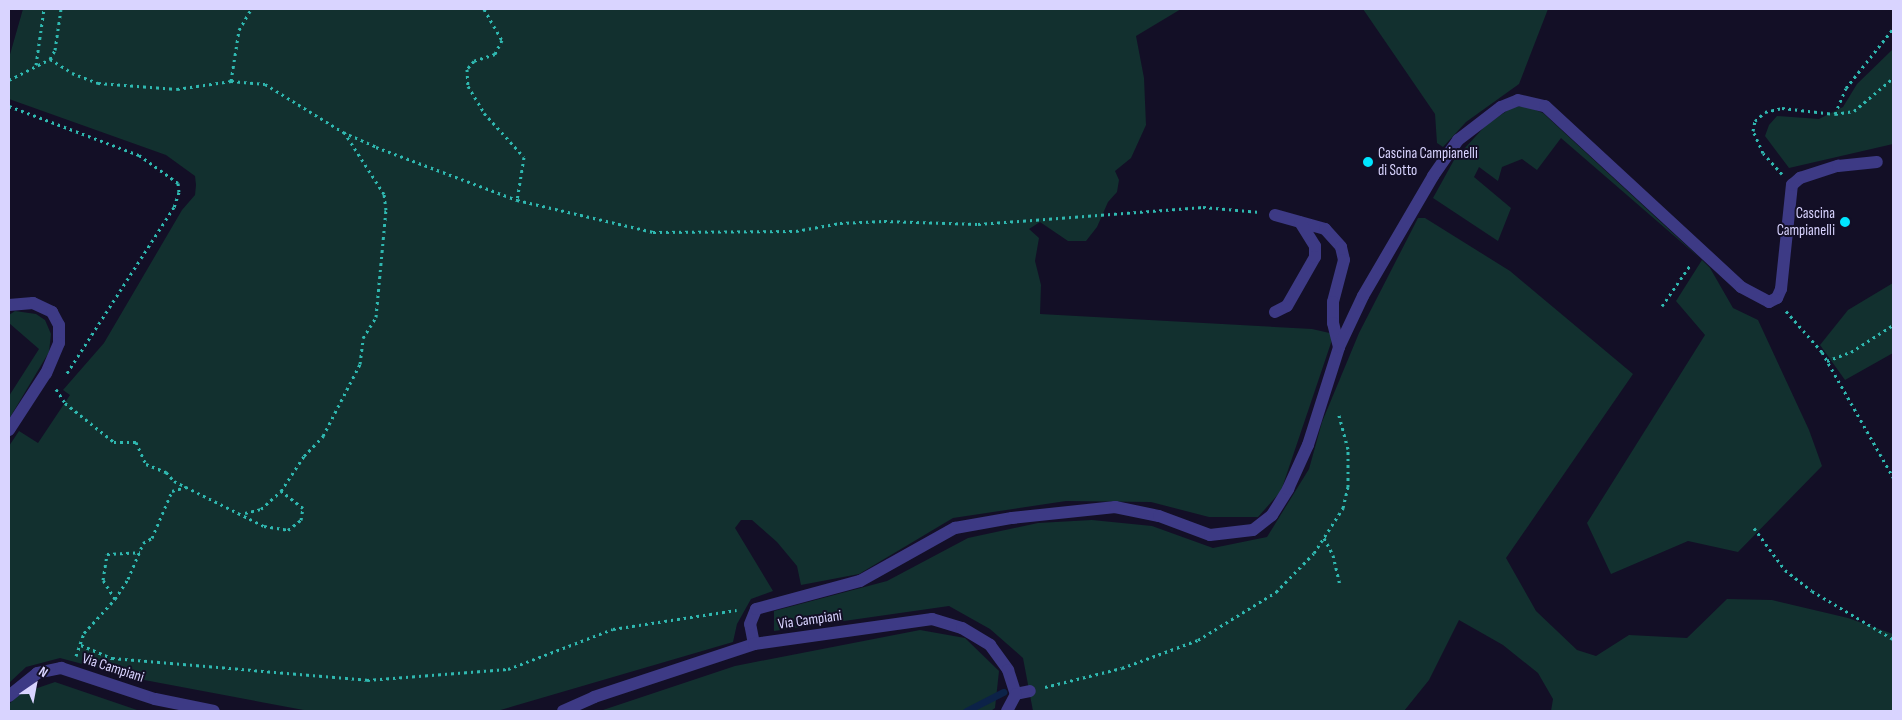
<!DOCTYPE html>
<html>
<head>
<meta charset="utf-8">
<style>
  body { margin:0 }
  #map { position:relative; width:1902px; height:720px; overflow:hidden; background:#130f26; font-family:"Sofia Sans Condensed",sans-serif }
  div>[style] { position:absolute }
  [style*='--x'] { left:calc(var(--x)*1px); top:calc(var(--y)*1px); width:calc(var(--w)*1px); rotate:calc(var(--a)*1deg) }
  .green>* { inset:0; background:#12302f }
  .stream>* { height:7px; margin:-3.5px; padding:0 3.5px; transform-origin:3.5px; border-radius:3.5px; background:#0c2248 }
  .path>* { height:3px; margin-top:-1.5px; transform-origin:0; background:repeating-linear-gradient(90deg,#2fb8b0 0 2.5px,transparent 0 6.5px) }
  .minor>* { height:12px; margin:-6px; padding:0 6px; transform-origin:6px; border-radius:6px; background:#3d3a85 }
  .dots>* { width:14px; height:14px; translate:-50% -50%; box-sizing:border-box; border:2px solid #130f26; border-radius:50% }
  span { translate:-50% -50%; white-space:nowrap; text-align:center; line-height:1.15; -webkit-text-stroke:4px #130f26; paint-order:stroke }
  .poi-label { font-size:15px; color:#d9d4ff }
  .left { translate:0 -50%; text-align:left }
  .right { translate:-100% -50%; text-align:right }
  .street-label { font-size:15px; color:#d9d4ff }
  .frame { position:absolute; inset:0; border:10px solid #d9d4ff; pointer-events:none }
  .north { position:absolute; left:10px; top:660px; width:50px; height:50px; -webkit-text-stroke:4px #130f26; paint-order:stroke; rotate:33deg; font-size:14px; font-weight:700; line-height:20px; text-align:center; color:#d9d4ff }
  .north::after { content:''; display:block; margin:auto; width:18px; height:22px; background:#d9d4ff; clip-path:polygon(50% 0,100% 100%,50% 72%,0 100%) }
</style>
</head>
<body>
<div id="map">
  <div class="green">
    <i style="clip-path:polygon(23px 9px,1181px 9px,1136px 36px,1144px 78px,1146px 125px,1131px 158px,1115px 171px,1119px 180px,1117px 192px,1108px 202px,1097px 227px,1086px 241px,1068px 241px,1040px 222px,1029px 229px,1039px 238px,1035px 261px,1041px 285px,1040px 314px,1312px 329px,1334px 334px,1281px 491px,1258px 517px,1209px 517px,1151px 502px,1066px 501px,953px 518px,859px 574px,801px 585px,797px 566px,777px 542px,752px 520px,741px 520px,735px 528px,773px 591px,751px 599px,737px 624px,733px 642px,497px 711px,309px 711px,139px 679px,60px 658px,26px 667px,9px 683px,9px 446px,19px 431px,38px 443px,70px 395px,63px 390px,104px 343px,182px 210px,195px 195px,196px 185px,195px 176px,166px 155px,9px 99px,9px 58px)"></i>
    <i style="clip-path:polygon(1363px 9px,1548px 9px,1519px 84px,1466px 122px,1443px 147px,1437px 143px,1435px 114px)"></i>
    <i style="clip-path:polygon(1893px 49px,1893px 144px,1789px 168px,1765px 136px,1769px 125px,1777px 116px,1819px 119px,1843px 107px,1857px 84px)"></i>
    <i style="clip-path:polygon(1514px 106px,1528px 107px,1543px 113px,1702px 260px,1710px 268px,1733px 308px,1758px 320px,1809px 430px,1822px 466px,1738px 552px,1688px 541px,1611px 574px,1587px 523px,1705px 335px,1676px 301px,1702px 260px,1561px 138px,1537px 170px,1522px 159px,1502px 167px,1498px 181px,1479px 167px,1474px 177px,1511px 208px,1498px 241px,1433px 198px,1454px 160px,1486px 125px)"></i>
    <i style="clip-path:polygon(1418px 218px,1425px 218px,1510px 271px,1633px 374px,1506px 558px,1536px 611px,1577px 650px,1596px 656px,1629px 635px,1687px 638px,1727px 599px,1772px 600px,1848px 618px,1893px 634px,1893px 711px,1551px 711px,1553px 699px,1538px 673px,1503px 645px,1459px 620px,1429px 680px,1404px 711px,1033px 711px,1023px 658px,990px 629px,949px 606px,774px 631px,774px 611px,887px 581px,968px 538px,1038px 523px,1092px 520px,1152px 526px,1213px 548px,1267px 537px,1309px 469px,1322px 422px,1359px 333px)"></i>
    <i style="clip-path:polygon(1893px 283px,1893px 353px,1845px 380px,1820px 345px,1848px 310px)"></i>
    <i style="clip-path:polygon(15px 311px,36px 314px,45px 320px,51px 334px,49px 352px,9px 419px,9px 396px,39px 349px,9px 323px,9px 315px)"></i>
    <i style="clip-path:polygon(920px 630px,965px 638px,999px 671px,995px 708px,991px 711px,600px 711px,735px 666px)"></i>
    <i style="clip-path:polygon(55px 682px,140px 711px,9px 711px,9px 704px,20px 694px)"></i>
  </div>
  <div class="stream">
    <i style="--x:966;--y:711;--w:42;--a:-27.2"></i>
  </div>
  <div class="path">
    <i style="--x:484;--y:9;--w:36;--a:60"></i>
    <i style="--x:502;--y:40;--w:16;--a:117"></i>
    <i style="--x:495;--y:54;--w:22;--a:162"></i>
    <i style="--x:474;--y:61;--w:11;--a:131"></i>
    <i style="--x:467;--y:69;--w:17;--a:87"></i>
    <i style="--x:468;--y:86;--w:31;--a:59"></i>
    <i style="--x:484;--y:113;--w:59;--a:47.7"></i>
    <i style="--x:524;--y:157;--w:44;--a:99.2"></i>
    <i style="--x:50;--y:59;--w:26;--a:32"></i>
    <i style="--x:72;--y:73;--w:28;--a:21"></i>
    <i style="--x:98;--y:83;--w:79;--a:4.3"></i>
    <i style="--x:177;--y:89;--w:55;--a:-8.4"></i>
    <i style="--x:231;--y:81;--w:34;--a:5"></i>
    <i style="--x:265;--y:84;--w:92;--a:31.6"></i>
    <i style="--x:343;--y:132;--w:36;--a:24"></i>
    <i style="--x:376;--y:147;--w:151;--a:20.6"></i>
    <i style="--x:517;--y:200;--w:140;--a:13.2"></i>
    <i style="--x:653;--y:232;--w:143;--a:-0.4"></i>
    <i style="--x:796;--y:231;--w:45;--a:-10.3"></i>
    <i style="--x:840;--y:223;--w:44;--a:-2.6"></i>
    <i style="--x:884;--y:221;--w:94;--a:1.8"></i>
    <i style="--x:978;--y:224;--w:226;--a:-4.3"></i>
    <i style="--x:1203;--y:207;--w:57;--a:5"></i>
    <i style="--x:36;--y:65;--w:57;--a:-81.9"></i>
    <i style="--x:9;--y:80;--w:46;--a:-27.1"></i>
    <i style="--x:50;--y:59;--w:10;--a:-61"></i>
    <i style="--x:55;--y:50;--w:41;--a:-81.7"></i>
    <i style="--x:231;--y:81;--w:52;--a:-81.1"></i>
    <i style="--x:239;--y:30;--w:24;--a:-60"></i>
    <i style="--x:9;--y:106;--w:139;--a:20.7"></i>
    <i style="--x:139;--y:155;--w:48;--a:35.7"></i>
    <i style="--x:178;--y:183;--w:9;--a:84"></i>
    <i style="--x:179;--y:192;--w:16;--a:108"></i>
    <i style="--x:174;--y:207;--w:201;--a:122.8"></i>
    <i style="--x:1835;--y:114;--w:19;--a:-9"></i>
    <i style="--x:1854;--y:111;--w:51;--a:-40.2"></i>
    <i style="--x:1782;--y:174;--w:28;--a:-132"></i>
    <i style="--x:1763;--y:153;--w:24;--a:-114"></i>
    <i style="--x:1753;--y:131;--w:10;--a:-79"></i>
    <i style="--x:1755;--y:121;--w:13;--a:-42"></i>
    <i style="--x:1765;--y:112;--w:17;--a:-13"></i>
    <i style="--x:1782;--y:108;--w:53;--a:6.5"></i>
    <i style="--x:1835;--y:114;--w:28;--a:-67"></i>
    <i style="--x:1846;--y:88;--w:75;--a:-51.5"></i>
    <i style="--x:1662;--y:306;--w:51;--a:-55.4"></i>
    <i style="--x:1786;--y:311;--w:55;--a:48.7"></i>
    <i style="--x:1822;--y:352;--w:144;--a:60.4"></i>
    <i style="--x:1827;--y:361;--w:26;--a:-21"></i>
    <i style="--x:1851;--y:352;--w:50;--a:-32.7"></i>
    <i style="--x:56;--y:389;--w:17;--a:57"></i>
    <i style="--x:65;--y:403;--w:63;--a:38.5"></i>
    <i style="--x:114;--y:442;--w:22;--a:0"></i>
    <i style="--x:136;--y:442;--w:24;--a:66"></i>
    <i style="--x:146;--y:464;--w:22;--a:22"></i>
    <i style="--x:166;--y:472;--w:12;--a:48"></i>
    <i style="--x:174;--y:481;--w:101;--a:26.6"></i>
    <i style="--x:264;--y:526;--w:24;--a:9"></i>
    <i style="--x:288;--y:530;--w:16;--a:-38"></i>
    <i style="--x:301;--y:520;--w:12;--a:-81"></i>
    <i style="--x:303;--y:508;--w:28;--a:-142"></i>
    <i style="--x:281;--y:491;--w:42;--a:-56.7"></i>
    <i style="--x:304;--y:456;--w:28;--a:-46"></i>
    <i style="--x:323;--y:436;--w:81;--a:-62.8"></i>
    <i style="--x:360;--y:364;--w:26;--a:-83"></i>
    <i style="--x:363;--y:338;--w:25;--a:-58"></i>
    <i style="--x:376;--y:317;--w:107;--a:-84.7"></i>
    <i style="--x:386;--y:210;--w:16;--a:-97"></i>
    <i style="--x:384;--y:194;--w:74;--a:-122.8"></i>
    <i style="--x:245;--y:513;--w:16;--a:-14"></i>
    <i style="--x:261;--y:509;--w:27;--a:-42"></i>
    <i style="--x:1754;--y:528;--w:52;--a:53.6"></i>
    <i style="--x:1785;--y:570;--w:34;--a:38"></i>
    <i style="--x:1812;--y:591;--w:94;--a:30.7"></i>
    <i style="--x:1324;--y:538;--w:19;--a:62"></i>
    <i style="--x:1333;--y:555;--w:32;--a:77"></i>
    <i style="--x:115;--y:599;--w:22;--a:-122"></i>
    <i style="--x:103;--y:580;--w:26;--a:-81"></i>
    <i style="--x:107;--y:554;--w:33;--a:-3"></i>
    <i style="--x:81;--y:645;--w:34;--a:23"></i>
    <i style="--x:112;--y:658;--w:256;--a:4.9"></i>
    <i style="--x:367;--y:680;--w:141;--a:-4.5"></i>
    <i style="--x:508;--y:669;--w:112;--a:-20.9"></i>
    <i style="--x:613;--y:629;--w:125;--a:-8.7"></i>
    <i style="--x:76;--y:656;--w:24;--a:-71"></i>
    <i style="--x:84;--y:633;--w:46;--a:-47.6"></i>
    <i style="--x:115;--y:599;--w:24;--a:-57"></i>
    <i style="--x:128;--y:579;--w:39;--a:-67"></i>
    <i style="--x:143;--y:543;--w:10;--a:-29"></i>
    <i style="--x:152;--y:538;--w:51;--a:-66.9"></i>
    <i style="--x:172;--y:491;--w:15;--a:-16"></i>
    <i style="--x:1045;--y:687;--w:79;--a:-13.9"></i>
    <i style="--x:1122;--y:668;--w:81;--a:-20.2"></i>
    <i style="--x:1198;--y:640;--w:92;--a:-31.6"></i>
    <i style="--x:1276;--y:592;--w:54;--a:-45.7"></i>
    <i style="--x:1314;--y:553;--w:54;--a:-57.2"></i>
    <i style="--x:1343;--y:508;--w:22;--a:-77"></i>
    <i style="--x:1348;--y:487;--w:38;--a:-90"></i>
    <i style="--x:1348;--y:449;--w:38;--a:-105"></i>
  </div>
  <div class="minor">
    <i style="--x:1275;--y:215;--w:52;--a:15.6"></i>
    <i style="--x:1325;--y:229;--w:24;--a:48"></i>
    <i style="--x:1341;--y:247;--w:13;--a:77"></i>
    <i style="--x:1344;--y:260;--w:43;--a:104.7"></i>
    <i style="--x:1333;--y:302;--w:21;--a:90"></i>
    <i style="--x:1333;--y:323;--w:25;--a:76"></i>
    <i style="--x:9;--y:305;--w:24;--a:-5"></i>
    <i style="--x:33;--y:303;--w:21;--a:25"></i>
    <i style="--x:52;--y:312;--w:15;--a:62"></i>
    <i style="--x:59;--y:325;--w:18;--a:90"></i>
    <i style="--x:59;--y:343;--w:33;--a:113"></i>
    <i style="--x:46;--y:373;--w:68;--a:123"></i>
    <i style="--x:1275;--y:312;--w:13;--a:-27"></i>
    <i style="--x:1287;--y:306;--w:56;--a:-60.3"></i>
    <i style="--x:1315;--y:257;--w:11;--a:-90"></i>
    <i style="--x:1315;--y:246;--w:28;--a:-122"></i>
    <i style="--x:754;--y:644;--w:20;--a:-101"></i>
    <i style="--x:750;--y:624;--w:16;--a:-68"></i>
    <i style="--x:756;--y:609;--w:108;--a:-15.1"></i>
    <i style="--x:860;--y:581;--w:109;--a:-29.2"></i>
    <i style="--x:955;--y:528;--w:58;--a:-10"></i>
    <i style="--x:1012;--y:518;--w:104;--a:-6.1"></i>
    <i style="--x:1115;--y:507;--w:45;--a:11.6"></i>
    <i style="--x:1159;--y:516;--w:54;--a:20.4"></i>
    <i style="--x:1210;--y:535;--w:43;--a:-6.6"></i>
    <i style="--x:1253;--y:530;--w:24;--a:-38"></i>
    <i style="--x:1272;--y:515;--w:31;--a:-58"></i>
    <i style="--x:1288;--y:489;--w:48;--a:-65.6"></i>
    <i style="--x:1308;--y:445;--w:103;--a:-72.4"></i>
    <i style="--x:1339;--y:347;--w:56;--a:-64.8"></i>
    <i style="--x:1363;--y:296;--w:139;--a:-59.7"></i>
    <i style="--x:1433;--y:176;--w:44;--a:-55.2"></i>
    <i style="--x:1458;--y:140;--w:54;--a:-37.5"></i>
    <i style="--x:1501;--y:107;--w:18;--a:-22"></i>
    <i style="--x:1518;--y:100;--w:28;--a:13"></i>
    <i style="--x:1545;--y:106;--w:267;--a:42.7"></i>
    <i style="--x:1741;--y:287;--w:32;--a:28"></i>
    <i style="--x:1769;--y:302;--w:9;--a:-27"></i>
    <i style="--x:1777;--y:298;--w:10;--a:-66"></i>
    <i style="--x:1781;--y:289;--w:105;--a:-84"></i>
    <i style="--x:1792;--y:185;--w:11;--a:-41"></i>
    <i style="--x:1800;--y:178;--w:40;--a:-18"></i>
    <i style="--x:1838;--y:166;--w:39;--a:-6"></i>
    <i style="--x:1016;--y:694;--w:14;--a:-12"></i>
    <i style="--x:9;--y:696;--w:36;--a:-39"></i>
    <i style="--x:37;--y:673;--w:25;--a:-12"></i>
    <i style="--x:61;--y:668;--w:99;--a:18.3"></i>
    <i style="--x:155;--y:699;--w:60;--a:11.5"></i>
    <i style="--x:563;--y:711;--w:34;--a:-24"></i>
    <i style="--x:594;--y:697;--w:169;--a:-18.3"></i>
    <i style="--x:754;--y:644;--w:180;--a:-8"></i>
    <i style="--x:932;--y:619;--w:31;--a:17"></i>
    <i style="--x:962;--y:628;--w:33;--a:31"></i>
    <i style="--x:990;--y:645;--w:31;--a:54"></i>
    <i style="--x:1008;--y:670;--w:25;--a:72"></i>
    <i style="--x:1016;--y:694;--w:19;--a:118"></i>
  </div>
  <div class="dots">
    <i style="left:1368px;top:162px;background:#00e5ff"></i>
    <i style="left:1845px;top:222px;background:#00e5ff"></i>
  </div>
  <div class="poi-label">
    <span class="left" style="left:1378px;top:162px">Cascina Campianelli<br>di Sotto</span>
    <span class="right" style="left:1835px;top:222px">Cascina<br>Campianelli</span>
  </div>
  <div class="street-label">
    <span style="left:810px;top:620px;rotate:-8deg">Via Campiani</span>
    <span style="left:113px;top:668px;rotate:18deg">Via Campiani</span>
  </div>
  <div class="frame"></div>
  <div class="north">N</div>
</div>
</body>
</html>
